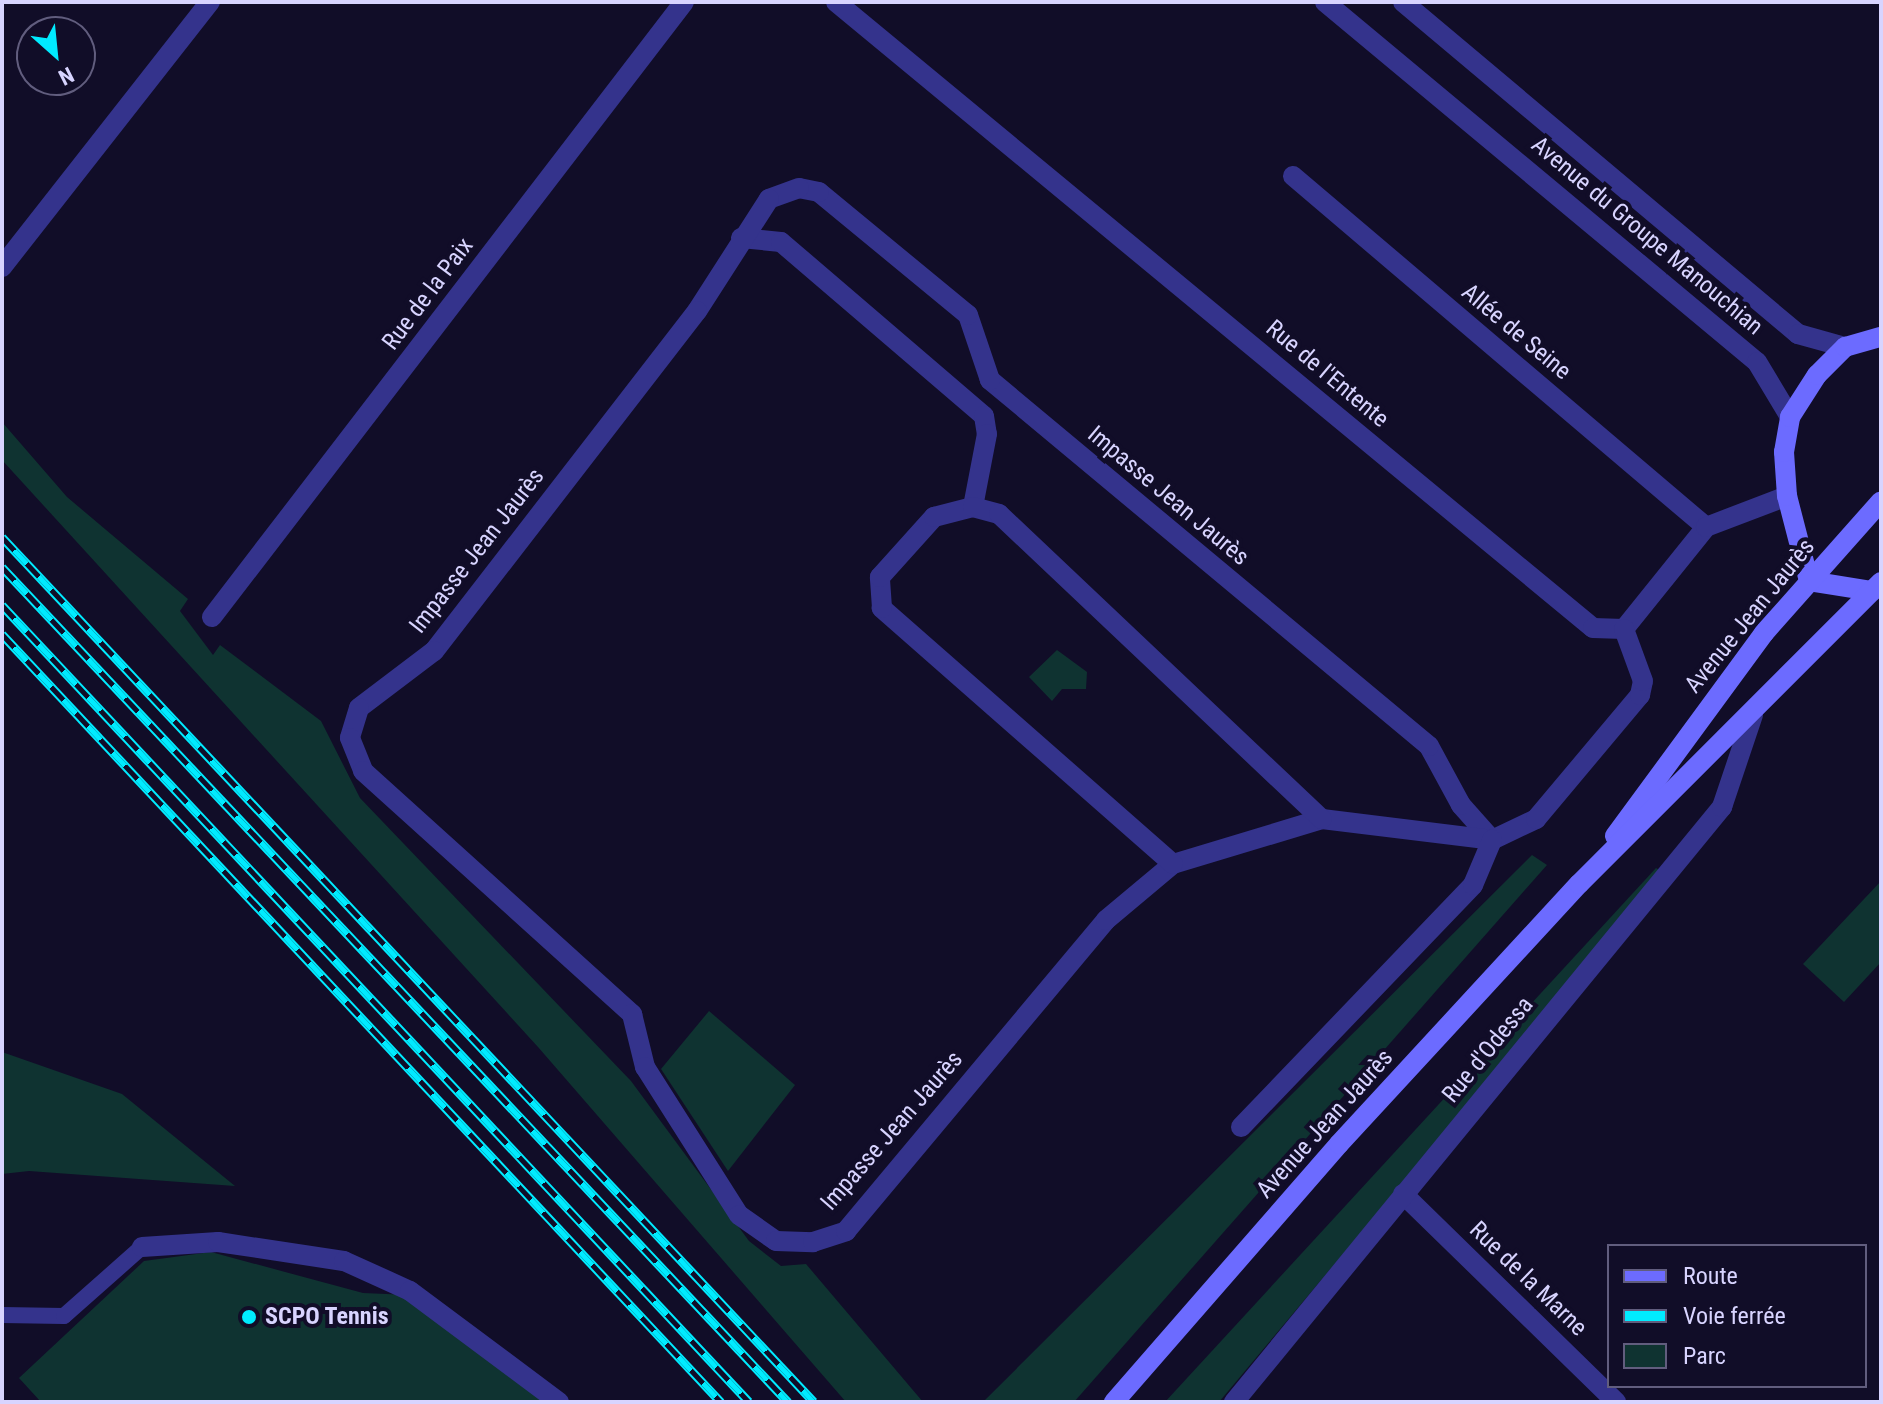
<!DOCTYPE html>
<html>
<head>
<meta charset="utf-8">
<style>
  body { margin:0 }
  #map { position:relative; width:1883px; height:1404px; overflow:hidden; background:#110d28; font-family:"Roboto Condensed",sans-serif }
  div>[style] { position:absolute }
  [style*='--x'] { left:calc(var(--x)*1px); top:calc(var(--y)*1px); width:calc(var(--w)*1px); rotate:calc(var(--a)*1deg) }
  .green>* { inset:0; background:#0f3331 }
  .service>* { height:16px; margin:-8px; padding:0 8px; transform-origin:8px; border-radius:8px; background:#34338c }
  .minor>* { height:20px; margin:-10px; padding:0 10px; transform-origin:10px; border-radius:10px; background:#34338c }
  .tertiary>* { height:20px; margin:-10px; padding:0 10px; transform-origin:10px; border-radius:10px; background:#34338c }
  .secondary>* { height:20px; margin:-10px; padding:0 10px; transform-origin:10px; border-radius:10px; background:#6c6bff }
  .rail>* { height:9px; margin-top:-4.5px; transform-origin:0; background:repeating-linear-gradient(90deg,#110d28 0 18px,#00ebff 0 36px); box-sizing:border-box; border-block:2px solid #00ebff }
  .dots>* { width:22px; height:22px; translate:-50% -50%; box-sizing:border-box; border:4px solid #110d28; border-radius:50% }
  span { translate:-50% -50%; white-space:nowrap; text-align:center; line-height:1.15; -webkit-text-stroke:8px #110d28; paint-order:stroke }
  .street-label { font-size:24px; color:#d8d4ff }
  .poi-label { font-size:24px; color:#d8d4ff; font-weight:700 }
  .left { translate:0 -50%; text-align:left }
  .frame { position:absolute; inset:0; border:4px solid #d8d4ff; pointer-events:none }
  .legend { position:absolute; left:1607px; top:1244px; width:260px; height:144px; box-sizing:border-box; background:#110d28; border:2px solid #615d7e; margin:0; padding:10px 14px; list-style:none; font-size:24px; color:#d8d4ff }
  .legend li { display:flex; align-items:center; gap:16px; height:40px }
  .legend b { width:40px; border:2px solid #615d7e }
  .north { position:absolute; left:16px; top:16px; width:80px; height:80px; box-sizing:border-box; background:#110d28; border:2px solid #615d7e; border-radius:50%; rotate:153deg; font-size:22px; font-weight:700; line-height:32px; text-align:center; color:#d8d4ff }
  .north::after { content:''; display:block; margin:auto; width:28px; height:36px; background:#00ebff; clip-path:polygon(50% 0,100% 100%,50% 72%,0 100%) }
</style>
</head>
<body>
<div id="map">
  <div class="green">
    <i style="clip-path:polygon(2px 422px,67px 497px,188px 599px,180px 611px,213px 655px,220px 645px,321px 721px,360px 798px,631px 1081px,749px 1241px,781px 1266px,806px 1264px,923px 1402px,846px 1402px,538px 1047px,2px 460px)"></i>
    <i style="clip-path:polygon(1057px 650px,1087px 672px,1086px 689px,1062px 689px,1052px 701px,1029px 677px)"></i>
    <i style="clip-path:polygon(1532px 855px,1547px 865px,1074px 1402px,983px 1402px)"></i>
    <i style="clip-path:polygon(1656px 868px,1663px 872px,1219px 1402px,1165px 1402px)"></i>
    <i style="clip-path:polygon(1881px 881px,1881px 962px,1844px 1002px,1803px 964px)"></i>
    <i style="clip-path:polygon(709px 1011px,795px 1085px,728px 1171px,661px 1069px)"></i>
    <i style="clip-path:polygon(2px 1052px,122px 1094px,235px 1186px,29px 1171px,2px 1174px)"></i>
    <i style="clip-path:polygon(211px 1252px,363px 1293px,409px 1295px,546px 1402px,41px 1402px,19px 1378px,144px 1261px)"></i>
  </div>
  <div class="service">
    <i style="--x:2;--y:1315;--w:62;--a:0.9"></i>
    <i style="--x:64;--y:1316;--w:104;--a:-41.5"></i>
  </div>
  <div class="minor">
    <i style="--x:836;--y:2;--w:982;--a:39.59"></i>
    <i style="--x:1593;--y:628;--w:31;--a:2"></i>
    <i style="--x:1293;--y:176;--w:542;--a:40.36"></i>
    <i style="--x:741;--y:238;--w:40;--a:5.7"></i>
    <i style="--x:781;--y:242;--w:267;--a:40.6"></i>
    <i style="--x:984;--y:416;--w:18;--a:81"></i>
    <i style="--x:987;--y:434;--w:74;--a:100.9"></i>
    <i style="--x:2;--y:267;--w:337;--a:-51.9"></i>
    <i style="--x:212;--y:617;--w:775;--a:-52.49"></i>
    <i style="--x:1624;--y:629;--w:131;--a:-51.2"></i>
    <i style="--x:1706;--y:527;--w:87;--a:-20.9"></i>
    <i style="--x:1492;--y:840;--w:47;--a:-131.5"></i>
    <i style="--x:1461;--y:805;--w:67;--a:-118.5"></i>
    <i style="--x:1429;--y:746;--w:572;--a:-140.18"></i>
    <i style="--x:990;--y:380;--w:69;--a:-108.7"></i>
    <i style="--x:968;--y:315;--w:193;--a:-140.5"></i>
    <i style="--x:819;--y:192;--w:20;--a:-169"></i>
    <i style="--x:799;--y:188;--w:32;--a:160"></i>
    <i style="--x:769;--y:199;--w:133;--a:122.7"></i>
    <i style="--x:697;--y:311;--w:430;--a:127.7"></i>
    <i style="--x:434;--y:651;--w:94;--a:142.8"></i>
    <i style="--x:359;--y:708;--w:31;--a:107"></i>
    <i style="--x:350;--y:738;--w:35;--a:68"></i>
    <i style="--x:363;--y:771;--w:363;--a:42.1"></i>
    <i style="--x:632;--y:1014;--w:55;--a:76.2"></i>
    <i style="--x:645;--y:1067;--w:175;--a:57.6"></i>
    <i style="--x:739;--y:1215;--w:45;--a:35.1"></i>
    <i style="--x:776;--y:1241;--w:37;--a:2"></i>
    <i style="--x:813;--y:1242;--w:35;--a:-18"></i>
    <i style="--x:846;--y:1231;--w:405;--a:-50.1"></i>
    <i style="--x:1106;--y:920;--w:87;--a:-39.9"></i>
    <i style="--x:1173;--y:864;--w:156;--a:-16.8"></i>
    <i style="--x:1322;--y:819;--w:171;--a:7"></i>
    <i style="--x:1492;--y:840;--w:49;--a:-25.5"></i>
    <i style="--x:1536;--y:819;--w:162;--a:-50"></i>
    <i style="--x:1640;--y:695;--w:14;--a:-78"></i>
    <i style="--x:1643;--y:681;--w:55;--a:-110.1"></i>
    <i style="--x:1173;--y:864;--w:388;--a:-138.7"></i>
    <i style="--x:882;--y:608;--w:31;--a:-94"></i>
    <i style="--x:880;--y:577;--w:81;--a:-48"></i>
    <i style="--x:934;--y:517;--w:40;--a:-14.4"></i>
    <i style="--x:973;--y:507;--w:27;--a:15"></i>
    <i style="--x:999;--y:514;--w:444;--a:43.4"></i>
    <i style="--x:1241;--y:1127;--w:335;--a:-46.2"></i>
    <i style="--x:1473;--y:885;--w:49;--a:-67.1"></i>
    <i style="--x:1403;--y:1194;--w:298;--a:44.3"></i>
    <i style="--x:142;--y:1247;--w:76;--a:-3.8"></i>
    <i style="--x:218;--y:1242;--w:127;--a:8.6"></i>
    <i style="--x:344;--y:1261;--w:72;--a:24.4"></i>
    <i style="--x:410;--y:1291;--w:186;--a:36.7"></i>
    <i style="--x:1234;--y:1402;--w:770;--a:-50.64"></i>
    <i style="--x:1722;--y:807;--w:97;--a:-71.4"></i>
  </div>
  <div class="tertiary">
    <i style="--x:1325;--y:2;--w:562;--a:39.81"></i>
    <i style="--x:1757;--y:362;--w:64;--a:59"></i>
    <i style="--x:1403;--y:2;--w:516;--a:40.05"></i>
    <i style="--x:1798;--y:334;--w:49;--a:15.5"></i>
  </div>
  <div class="secondary">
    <i style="--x:1809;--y:581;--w:88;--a:-104.5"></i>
    <i style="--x:1787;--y:496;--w:44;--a:-93.9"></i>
    <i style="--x:1784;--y:452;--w:36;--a:-80"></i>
    <i style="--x:1790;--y:417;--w:50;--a:-57.3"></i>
    <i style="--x:1817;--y:375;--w:40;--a:-45"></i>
    <i style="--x:1845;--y:347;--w:37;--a:-16"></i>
    <i style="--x:1809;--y:581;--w:64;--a:9"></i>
    <i style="--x:1615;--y:836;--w:252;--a:-53.7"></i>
    <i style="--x:1764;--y:633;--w:176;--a:-48.4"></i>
    <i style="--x:1114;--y:1402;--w:342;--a:-48.9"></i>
    <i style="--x:1339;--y:1144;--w:354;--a:-47.3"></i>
    <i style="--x:1579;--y:884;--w:427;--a:-45"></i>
  </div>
  <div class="rail">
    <i style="--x:2;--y:537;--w:1186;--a:46.81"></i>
    <i style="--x:2;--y:567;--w:1147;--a:46.73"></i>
    <i style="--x:2;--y:605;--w:1092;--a:46.85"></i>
    <i style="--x:2;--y:634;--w:1052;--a:46.89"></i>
  </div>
  <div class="dots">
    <i style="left:249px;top:1317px;background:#00ebff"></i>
  </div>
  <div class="street-label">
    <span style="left:1647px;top:236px;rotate:40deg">Avenue du Groupe Manouchian</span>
    <span style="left:428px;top:294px;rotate:-53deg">Rue de la Paix</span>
    <span style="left:1516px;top:332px;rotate:40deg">Allée de Seine</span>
    <span style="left:1327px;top:374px;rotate:40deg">Rue de l'Entente</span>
    <span style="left:1168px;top:496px;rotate:40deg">Impasse Jean Jaurès</span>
    <span style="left:477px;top:551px;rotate:-52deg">Impasse Jean Jaurès</span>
    <span style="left:1750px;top:616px;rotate:-51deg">Avenue Jean Jaurès</span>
    <span style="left:1488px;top:1050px;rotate:-51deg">Rue d'Odessa</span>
    <span style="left:1325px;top:1124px;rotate:-48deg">Avenue Jean Jaurès</span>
    <span style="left:892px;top:1131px;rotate:-49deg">Impasse Jean Jaurès</span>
    <span style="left:1528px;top:1279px;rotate:44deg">Rue de la Marne</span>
  </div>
  <div class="poi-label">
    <span class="left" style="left:265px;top:1317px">SCPO Tennis</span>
  </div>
  <div class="frame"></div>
  <ul class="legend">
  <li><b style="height:10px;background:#6c6bff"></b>Route</li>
  <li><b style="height:10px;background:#00ebff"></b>Voie ferrée</li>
  <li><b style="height:22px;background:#0f3331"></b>Parc</li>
  </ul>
  <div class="north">N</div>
</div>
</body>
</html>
